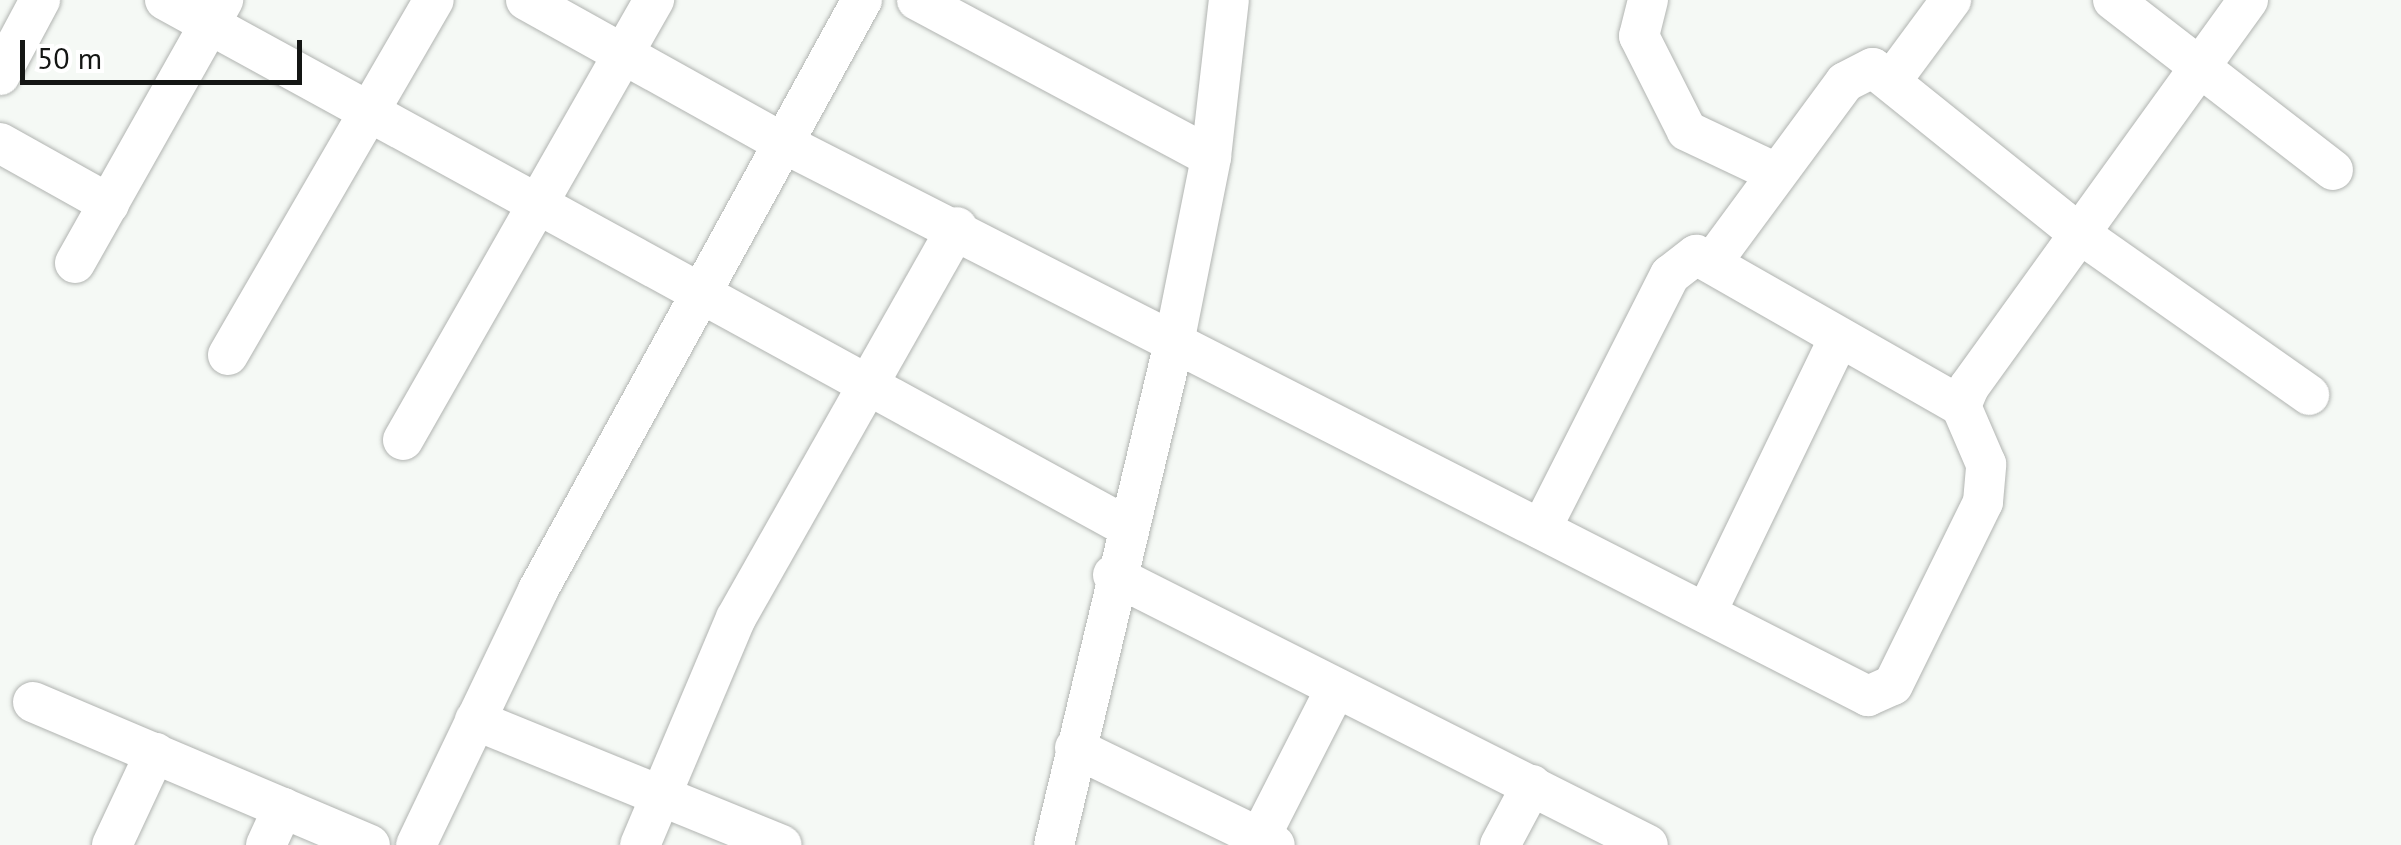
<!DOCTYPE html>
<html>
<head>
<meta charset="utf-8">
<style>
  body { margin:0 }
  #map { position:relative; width:2401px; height:845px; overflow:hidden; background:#f5f9f5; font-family:"PT Sans",sans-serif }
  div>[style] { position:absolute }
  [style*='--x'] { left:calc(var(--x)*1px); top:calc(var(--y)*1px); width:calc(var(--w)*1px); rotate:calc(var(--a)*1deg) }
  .roads { filter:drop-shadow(0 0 2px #b1b4b1) drop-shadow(0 0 2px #b1b4b1) }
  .minor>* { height:40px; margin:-20px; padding:0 20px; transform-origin:20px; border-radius:20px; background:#fff }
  span { translate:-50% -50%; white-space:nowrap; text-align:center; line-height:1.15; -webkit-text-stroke:9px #fff; paint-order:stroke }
  .scale { position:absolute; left:20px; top:40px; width:282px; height:45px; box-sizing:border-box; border:5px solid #141614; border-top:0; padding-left:12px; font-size:30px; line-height:35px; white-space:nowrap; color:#141614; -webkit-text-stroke:8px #fff; paint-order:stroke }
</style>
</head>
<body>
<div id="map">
  <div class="roads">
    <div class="minor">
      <i style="--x:165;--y:0;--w:1093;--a:28.7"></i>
      <i style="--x:526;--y:0;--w:294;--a:29.1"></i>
      <i style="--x:783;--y:143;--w:1218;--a:27.01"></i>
      <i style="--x:1868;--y:696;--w:27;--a:-24"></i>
      <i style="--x:1893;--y:685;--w:204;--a:-63.8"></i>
      <i style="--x:1983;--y:502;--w:38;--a:-85"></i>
      <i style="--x:1986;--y:464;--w:63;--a:-113.3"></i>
      <i style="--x:1961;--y:406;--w:21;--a:-67"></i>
      <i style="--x:1969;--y:387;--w:477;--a:-54.2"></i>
      <i style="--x:917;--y:0;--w:333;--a:28.1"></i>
      <i style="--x:1648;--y:0;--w:37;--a:104"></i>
      <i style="--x:1639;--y:36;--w:106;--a:63.2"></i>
      <i style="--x:1687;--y:131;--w:98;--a:25.3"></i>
      <i style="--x:2113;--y:0;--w:278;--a:37.7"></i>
      <i style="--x:0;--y:75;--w:85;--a:-61.9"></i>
      <i style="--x:1894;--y:77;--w:96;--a:-53.5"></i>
      <i style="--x:0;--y:143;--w:125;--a:29.2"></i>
      <i style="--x:1713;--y:261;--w:222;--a:-53.6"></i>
      <i style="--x:1845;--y:82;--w:31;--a:-27"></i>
      <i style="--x:1873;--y:68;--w:260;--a:38.8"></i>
      <i style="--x:2076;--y:231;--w:285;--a:35.1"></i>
      <i style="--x:75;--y:263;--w:302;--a:-60.6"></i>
      <i style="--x:228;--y:355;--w:410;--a:-59.9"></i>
      <i style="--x:403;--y:440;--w:507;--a:-60.3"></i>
      <i style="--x:1541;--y:529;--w:285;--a:-63.1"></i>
      <i style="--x:1670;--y:275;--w:33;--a:-38"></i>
      <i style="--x:1696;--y:255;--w:305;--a:29.7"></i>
      <i style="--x:1113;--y:575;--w:599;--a:26.78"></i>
      <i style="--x:1706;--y:613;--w:305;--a:-64.2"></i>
      <i style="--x:33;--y:702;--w:366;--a:23"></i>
      <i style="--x:475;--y:720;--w:331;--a:22.2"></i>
      <i style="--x:1075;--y:748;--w:222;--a:25.9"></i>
      <i style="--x:112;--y:845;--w:102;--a:-64.9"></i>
      <i style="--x:266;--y:845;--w:41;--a:-65.3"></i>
      <i style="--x:416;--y:845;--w:283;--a:-64.4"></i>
      <i style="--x:538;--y:590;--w:673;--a:-61.23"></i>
      <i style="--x:640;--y:845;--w:246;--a:-67.1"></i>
      <i style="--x:736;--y:618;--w:449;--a:-60.5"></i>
      <i style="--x:1054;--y:845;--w:516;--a:-76.56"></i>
      <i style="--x:1174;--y:343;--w:190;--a:-78.7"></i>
      <i style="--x:1211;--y:157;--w:158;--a:-83.5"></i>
      <i style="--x:1256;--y:845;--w:176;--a:-63"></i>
      <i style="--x:1500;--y:845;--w:68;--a:-61.9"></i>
    </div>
  </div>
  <div class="scale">50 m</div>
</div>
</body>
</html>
